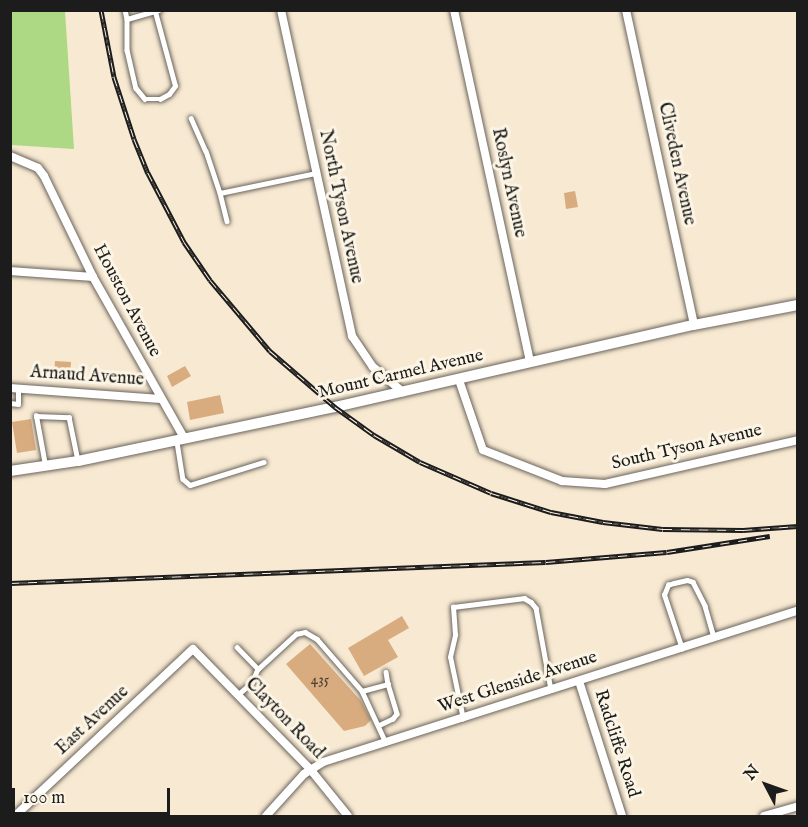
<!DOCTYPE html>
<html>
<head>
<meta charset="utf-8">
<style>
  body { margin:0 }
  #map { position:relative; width:808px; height:827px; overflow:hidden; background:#f8e9d2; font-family:"IM FELL English",serif }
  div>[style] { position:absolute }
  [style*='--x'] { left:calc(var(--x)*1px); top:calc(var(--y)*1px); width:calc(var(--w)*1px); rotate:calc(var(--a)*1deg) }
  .green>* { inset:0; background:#aed984 }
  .building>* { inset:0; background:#d9ac80 }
  .roads { filter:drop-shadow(0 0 2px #69645c) drop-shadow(0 0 2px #69645c) }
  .service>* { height:4.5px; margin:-2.25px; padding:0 2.25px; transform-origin:2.25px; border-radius:2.25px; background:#fff }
  .minor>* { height:8px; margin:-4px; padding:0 4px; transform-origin:4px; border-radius:4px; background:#fff }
  .tertiary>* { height:10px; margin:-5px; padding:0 5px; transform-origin:5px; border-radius:5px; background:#fff }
  .rail>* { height:5px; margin-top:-2.5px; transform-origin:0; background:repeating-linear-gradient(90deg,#fcf5e5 0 9px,#1c1c1c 0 18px); box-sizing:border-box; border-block:2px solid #1c1c1c }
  span { translate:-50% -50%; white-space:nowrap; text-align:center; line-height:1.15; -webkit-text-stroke:6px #fcf5e5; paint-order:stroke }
  .number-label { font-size:15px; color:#4b4035 }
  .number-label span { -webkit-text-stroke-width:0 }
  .street-label { font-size:18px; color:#1c1c1c }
  .frame { position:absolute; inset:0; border:12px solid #1c1c1c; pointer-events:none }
  .north { position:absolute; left:736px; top:755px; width:60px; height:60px; -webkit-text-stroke:4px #fcf5e5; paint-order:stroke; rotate:311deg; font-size:16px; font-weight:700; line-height:24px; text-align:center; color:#1c1c1c }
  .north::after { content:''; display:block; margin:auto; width:21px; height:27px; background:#1c1c1c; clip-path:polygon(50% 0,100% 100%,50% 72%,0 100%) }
  .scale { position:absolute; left:12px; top:788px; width:158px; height:27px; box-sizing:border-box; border:3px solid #1c1c1c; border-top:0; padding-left:8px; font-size:18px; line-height:21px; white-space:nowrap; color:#1c1c1c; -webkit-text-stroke:4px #fcf5e5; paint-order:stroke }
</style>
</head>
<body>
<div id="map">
  <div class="green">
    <i style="clip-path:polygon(10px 11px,65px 11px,74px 149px,11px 145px)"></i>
  </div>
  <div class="building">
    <i style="clip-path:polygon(575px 191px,578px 207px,566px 209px,564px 193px)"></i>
    <i style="clip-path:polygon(55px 361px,71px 362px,70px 378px,54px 376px)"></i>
    <i style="clip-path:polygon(185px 366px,191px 376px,172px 387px,167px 376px)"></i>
    <i style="clip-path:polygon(220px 395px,224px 413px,190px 420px,187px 402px)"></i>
    <i style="clip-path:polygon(31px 419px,36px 450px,17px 453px,12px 422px)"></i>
    <i style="clip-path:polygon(402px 616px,409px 628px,388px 640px,398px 657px,364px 676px,348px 648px)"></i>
    <i style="clip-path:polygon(310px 644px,361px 701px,371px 720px,365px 726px,344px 731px,286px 664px)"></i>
  </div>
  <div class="roads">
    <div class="service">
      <i style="--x:125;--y:10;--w:9;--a:77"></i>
      <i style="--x:127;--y:19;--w:33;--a:-16"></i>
      <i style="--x:127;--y:19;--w:31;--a:90"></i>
      <i style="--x:127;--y:50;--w:39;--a:77"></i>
      <i style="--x:136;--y:88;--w:14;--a:51"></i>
      <i style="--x:145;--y:99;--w:15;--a:0"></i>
      <i style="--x:160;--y:99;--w:10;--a:-29"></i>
      <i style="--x:169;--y:94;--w:10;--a:-53"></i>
      <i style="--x:175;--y:86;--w:77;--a:-105.1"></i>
      <i style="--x:191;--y:118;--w:36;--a:66"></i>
      <i style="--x:206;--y:151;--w:44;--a:71.6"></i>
      <i style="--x:220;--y:193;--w:98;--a:-11.8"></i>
      <i style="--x:220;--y:193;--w:29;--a:76"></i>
      <i style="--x:10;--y:403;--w:8;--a:7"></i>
      <i style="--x:18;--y:404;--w:15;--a:-90"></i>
      <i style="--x:177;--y:442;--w:37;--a:81"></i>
      <i style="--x:183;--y:479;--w:9;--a:41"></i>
      <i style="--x:190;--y:485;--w:77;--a:-17.3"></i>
      <i style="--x:45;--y:465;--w:50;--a:-100.4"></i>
      <i style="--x:36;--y:416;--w:33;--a:2"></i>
      <i style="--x:69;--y:417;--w:45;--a:78.4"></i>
      <i style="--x:237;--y:647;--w:30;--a:46"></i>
      <i style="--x:258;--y:669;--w:15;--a:113"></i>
      <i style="--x:252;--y:683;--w:18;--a:139"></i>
      <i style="--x:682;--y:649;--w:57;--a:-108.4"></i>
      <i style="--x:664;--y:595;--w:11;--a:-68"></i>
      <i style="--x:668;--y:585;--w:6;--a:-18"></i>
      <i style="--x:674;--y:583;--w:13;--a:-13"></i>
      <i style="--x:687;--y:580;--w:6;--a:18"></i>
      <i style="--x:693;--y:582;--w:27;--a:63"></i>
      <i style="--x:705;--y:606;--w:32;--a:74"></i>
      <i style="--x:258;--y:669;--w:52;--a:-42.6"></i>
      <i style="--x:296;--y:634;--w:9;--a:-13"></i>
      <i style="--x:305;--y:632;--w:14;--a:30"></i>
      <i style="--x:317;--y:639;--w:69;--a:49.1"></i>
      <i style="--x:362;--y:691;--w:57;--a:65.2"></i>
      <i style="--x:386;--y:672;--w:12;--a:81"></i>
      <i style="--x:362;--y:691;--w:27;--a:-15"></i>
      <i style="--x:388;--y:684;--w:31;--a:73"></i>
      <i style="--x:397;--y:714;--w:6;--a:129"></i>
      <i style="--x:393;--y:719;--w:14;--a:155"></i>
      <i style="--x:463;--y:719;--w:63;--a:-101.8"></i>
      <i style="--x:450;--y:657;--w:23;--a:-77"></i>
      <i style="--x:455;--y:635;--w:28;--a:-94"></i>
      <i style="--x:453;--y:607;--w:72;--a:-7.2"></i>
      <i style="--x:524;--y:598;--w:8;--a:30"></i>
      <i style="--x:531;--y:602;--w:8;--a:50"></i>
      <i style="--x:536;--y:608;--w:83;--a:79.6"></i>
    </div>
    <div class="minor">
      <i style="--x:281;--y:10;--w:334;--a:77.7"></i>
      <i style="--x:352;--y:336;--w:37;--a:56"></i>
      <i style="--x:373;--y:367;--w:39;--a:40"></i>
      <i style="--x:454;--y:10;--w:360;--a:77.8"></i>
      <i style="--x:626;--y:10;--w:322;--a:77.8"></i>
      <i style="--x:10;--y:156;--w:30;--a:23"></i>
      <i style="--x:38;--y:168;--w:10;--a:53"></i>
      <i style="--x:44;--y:176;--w:112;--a:64.1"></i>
      <i style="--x:93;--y:277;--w:185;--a:60.5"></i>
      <i style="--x:10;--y:271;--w:83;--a:4.1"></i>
      <i style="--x:459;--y:380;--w:74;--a:71.1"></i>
      <i style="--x:483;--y:450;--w:85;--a:21.4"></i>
      <i style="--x:562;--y:481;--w:43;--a:4"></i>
      <i style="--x:605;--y:484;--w:198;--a:-12.8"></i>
      <i style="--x:10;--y:388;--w:151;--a:4.2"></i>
      <i style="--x:579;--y:681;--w:142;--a:72.3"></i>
      <i style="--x:15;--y:816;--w:244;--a:-43.2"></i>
      <i style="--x:193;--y:649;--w:168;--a:45.7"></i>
      <i style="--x:310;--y:769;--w:60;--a:51"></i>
      <i style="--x:266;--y:816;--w:57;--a:-47.9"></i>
      <i style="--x:304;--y:774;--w:22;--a:-32"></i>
      <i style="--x:323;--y:762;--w:499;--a:-17.7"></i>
      <i style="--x:764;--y:816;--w:35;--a:-16"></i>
    </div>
    <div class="tertiary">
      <i style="--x:10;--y:471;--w:69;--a:-8.4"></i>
      <i style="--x:78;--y:461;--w:263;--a:-11.9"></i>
      <i style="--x:335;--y:407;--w:368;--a:-12.9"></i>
      <i style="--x:694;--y:325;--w:106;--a:-10.9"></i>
    </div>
  </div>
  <div class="rail">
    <i style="--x:101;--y:10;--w:68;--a:79"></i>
    <i style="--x:114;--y:77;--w:65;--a:72.1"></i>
    <i style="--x:134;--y:139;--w:37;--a:68"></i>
    <i style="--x:148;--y:173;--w:78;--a:62.4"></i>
    <i style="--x:184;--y:242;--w:46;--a:55.6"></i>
    <i style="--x:210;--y:280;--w:93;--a:49.8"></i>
    <i style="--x:270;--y:351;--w:86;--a:40.7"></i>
    <i style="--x:335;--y:407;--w:48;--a:35.7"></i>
    <i style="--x:374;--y:435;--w:53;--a:30.4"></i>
    <i style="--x:420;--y:462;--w:77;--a:23.6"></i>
    <i style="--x:491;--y:493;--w:63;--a:17.6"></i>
    <i style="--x:551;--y:512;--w:53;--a:10.9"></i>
    <i style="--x:603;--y:522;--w:60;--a:6.7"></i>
    <i style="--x:663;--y:529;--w:80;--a:0.7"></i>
    <i style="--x:743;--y:530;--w:55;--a:-4.2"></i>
    <i style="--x:10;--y:583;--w:536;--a:-2.24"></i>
    <i style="--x:546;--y:562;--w:121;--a:-4.7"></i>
    <i style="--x:667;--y:552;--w:104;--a:-8.8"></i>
  </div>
  <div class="number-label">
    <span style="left:320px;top:680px">435</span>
  </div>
  <div class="street-label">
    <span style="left:676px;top:164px;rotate:78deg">Cliveden Avenue</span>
    <span style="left:508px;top:183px;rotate:78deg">Roslyn Avenue</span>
    <span style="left:340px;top:207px;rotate:78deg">North Tyson Avenue</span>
    <span style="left:126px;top:301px;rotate:62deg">Houston Avenue</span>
    <span style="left:401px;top:375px;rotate:-13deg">Mount Carmel Avenue</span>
    <span style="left:87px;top:377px;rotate:4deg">Arnaud Avenue</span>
    <span style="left:687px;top:448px;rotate:-13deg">South Tyson Avenue</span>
    <span style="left:518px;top:683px;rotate:-18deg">West Glenside Avenue</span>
    <span style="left:284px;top:719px;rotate:46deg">Clayton Road</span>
    <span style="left:93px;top:721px;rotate:-43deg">East Avenue</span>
    <span style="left:616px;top:744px;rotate:72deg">Radcliffe Road</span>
  </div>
  <div class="frame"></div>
  <div class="north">N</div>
  <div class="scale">100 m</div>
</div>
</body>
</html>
